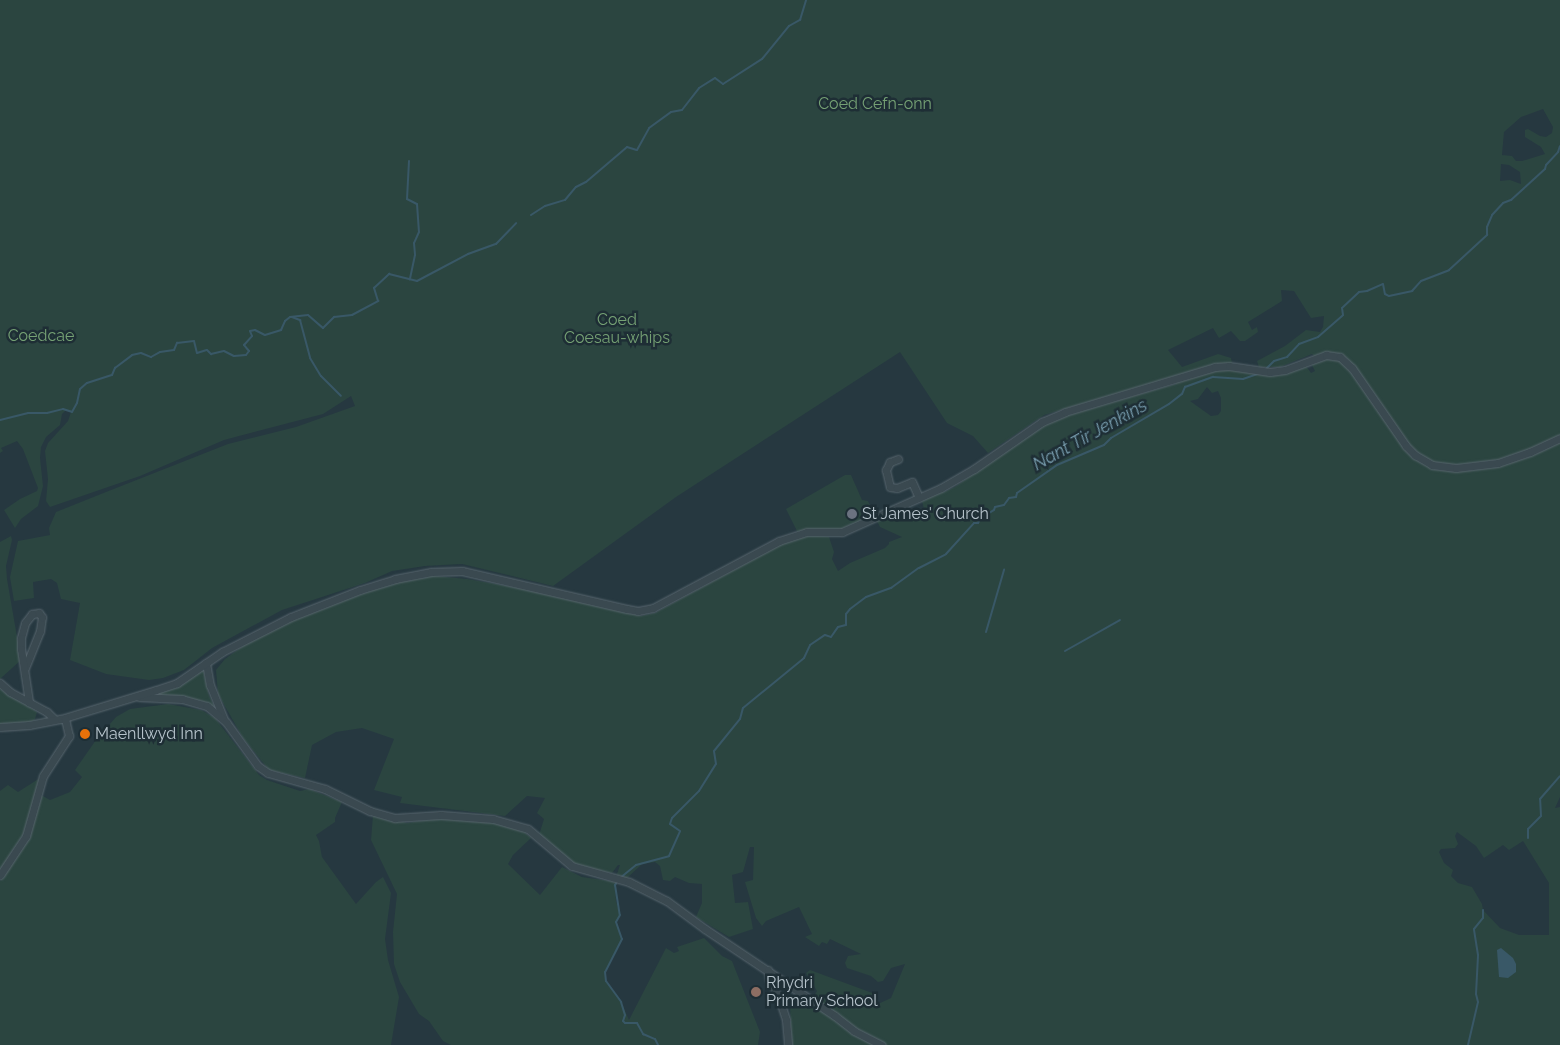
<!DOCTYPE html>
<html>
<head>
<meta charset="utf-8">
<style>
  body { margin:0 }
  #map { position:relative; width:1560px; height:1045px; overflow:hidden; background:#263840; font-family:Raleway,sans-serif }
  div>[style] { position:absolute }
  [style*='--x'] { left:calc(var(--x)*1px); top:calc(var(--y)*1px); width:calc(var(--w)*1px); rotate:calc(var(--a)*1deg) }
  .green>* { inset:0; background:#2b4540 }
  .water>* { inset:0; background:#395867 }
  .stream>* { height:2px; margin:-1px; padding:0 1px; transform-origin:1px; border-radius:1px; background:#395867 }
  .roads { filter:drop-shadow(0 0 1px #58666e) drop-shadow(0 0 1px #58666e) }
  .minor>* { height:7px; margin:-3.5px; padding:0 3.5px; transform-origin:3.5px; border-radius:3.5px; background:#3a4950 }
  .dots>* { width:14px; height:14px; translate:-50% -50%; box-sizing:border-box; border:2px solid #1e2e35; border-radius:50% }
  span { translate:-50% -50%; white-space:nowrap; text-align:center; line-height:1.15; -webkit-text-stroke:5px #1e2e35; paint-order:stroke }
  .park-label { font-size:16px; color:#75a174 }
  .poi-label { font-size:16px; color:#b6c3cb }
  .left { translate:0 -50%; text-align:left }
  .water-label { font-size:18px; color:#779cad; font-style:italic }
</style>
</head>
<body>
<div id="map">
  <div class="green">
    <i style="clip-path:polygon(evenodd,0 0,1560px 0,1560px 797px,1555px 808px,1560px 807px,1560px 1045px,792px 1045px,790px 1006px,793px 1001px,800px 998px,811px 1002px,817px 991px,806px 973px,810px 970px,875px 994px,867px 1002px,878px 1004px,891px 998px,905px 964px,891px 968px,883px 981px,878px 982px,871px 976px,847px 968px,845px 963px,848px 956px,861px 954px,830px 939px,827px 944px,822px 942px,819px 946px,805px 937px,812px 934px,799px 907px,766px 921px,762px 926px,756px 918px,745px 882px,753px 880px,754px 847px,750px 847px,743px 872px,732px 875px,735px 903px,748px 902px,753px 929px,729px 937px,696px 917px,702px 903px,702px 884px,689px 883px,675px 877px,670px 881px,663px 880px,660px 866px,655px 862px,642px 864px,625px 880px,616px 877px,620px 865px,618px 865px,612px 873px,579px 866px,567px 859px,539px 835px,544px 819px,537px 813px,545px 798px,527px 796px,505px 816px,400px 803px,402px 797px,374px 790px,394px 739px,362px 728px,336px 732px,312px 745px,305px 778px,269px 770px,243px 738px,218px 694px,216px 670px,225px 659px,247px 643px,281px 624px,396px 581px,424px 575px,467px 579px,536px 591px,641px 616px,655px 613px,785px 542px,807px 535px,829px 537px,834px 552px,832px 559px,838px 571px,850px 563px,885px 548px,889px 544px,889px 542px,902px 537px,880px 527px,877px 521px,886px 517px,901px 520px,920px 518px,924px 509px,922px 501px,919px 498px,941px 488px,944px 492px,955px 487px,1030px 432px,1066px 415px,1176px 384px,1175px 377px,1044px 415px,988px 453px,973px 436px,947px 423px,900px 352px,676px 497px,553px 586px,462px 564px,425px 566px,392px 571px,365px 583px,282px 610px,212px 648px,184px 670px,163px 678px,149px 680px,106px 674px,70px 660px,80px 603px,61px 599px,57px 583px,51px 579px,33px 582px,34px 598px,14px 601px,10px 577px,18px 541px,50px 535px,49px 528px,56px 512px,106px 492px,228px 444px,296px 427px,355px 406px,351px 396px,323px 414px,224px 440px,140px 476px,50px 507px,46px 501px,48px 479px,45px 451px,48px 443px,68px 421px,71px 412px,66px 410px,62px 414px,60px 425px,46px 437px,41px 447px,40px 458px,43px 486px,38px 506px,21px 519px,15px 528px,4px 510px,20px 499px,37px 491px,38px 488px,23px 449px,17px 441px,1px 448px,3px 451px,0 453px,0 0,1543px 109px,1553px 127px,1552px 133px,1546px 137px,1540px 136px,1528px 129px,1525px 130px,1525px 137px,1541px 147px,1545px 154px,1522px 161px,1516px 161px,1512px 156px,1502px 155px,1504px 132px,1521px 117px,1543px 109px,0 0,1501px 164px,1509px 165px,1520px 172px,1521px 184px,1510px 180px,1500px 181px,1501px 164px,0 0,1281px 290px,1294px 291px,1311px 318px,1324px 316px,1323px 327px,1320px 332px,1306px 330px,1285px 346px,1257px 361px,1259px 367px,1280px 367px,1312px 354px,1319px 361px,1311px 363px,1315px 371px,1311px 373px,1306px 366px,1274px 376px,1228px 370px,1232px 363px,1231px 358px,1218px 354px,1182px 367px,1168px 350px,1213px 328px,1219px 338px,1231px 331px,1240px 341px,1245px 341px,1258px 332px,1257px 327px,1252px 330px,1248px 322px,1282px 301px,1281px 290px,0 0,1207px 387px,1212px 393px,1218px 391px,1221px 398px,1221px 411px,1218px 415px,1211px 416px,1190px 401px,1198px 399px,1207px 387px,0 0,1457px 832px,1476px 846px,1484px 858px,1503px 845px,1509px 850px,1523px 841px,1549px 883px,1549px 935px,1519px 935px,1500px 928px,1483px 910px,1482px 904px,1472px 887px,1458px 883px,1451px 876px,1453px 870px,1444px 863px,1439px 852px,1441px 849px,1455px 848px,1458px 844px,1455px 836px,1457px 832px)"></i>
    <i style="clip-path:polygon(845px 475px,851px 475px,862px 500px,868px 501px,874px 514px,843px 529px,798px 533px,786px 509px)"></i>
    <i style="clip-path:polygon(11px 536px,12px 540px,6px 566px,7px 579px,21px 660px,0 679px,0 542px)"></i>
    <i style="clip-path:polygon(203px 669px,209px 696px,215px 707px,202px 701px,151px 694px,181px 685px)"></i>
    <i style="clip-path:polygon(0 689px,34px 710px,37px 712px,35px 719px,32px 722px,0 725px)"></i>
    <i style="clip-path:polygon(168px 704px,201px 710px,215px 718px,259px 775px,267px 780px,300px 791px,309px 789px,342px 802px,335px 818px,335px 822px,316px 835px,319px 841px,322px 857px,356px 904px,376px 882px,383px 877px,391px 893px,385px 939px,388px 960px,399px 997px,391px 1045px,0 1045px,0 881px,28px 838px,41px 795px,50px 800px,70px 792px,82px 777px,75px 770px,96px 740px,116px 717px,130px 709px)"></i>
    <i style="clip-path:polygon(40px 778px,28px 827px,0 870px,0 791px,8px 785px,18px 792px)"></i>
    <i style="clip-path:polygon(373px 815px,407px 823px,439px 818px,458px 819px,501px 824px,522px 830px,531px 838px,513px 855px,508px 864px,540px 895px,562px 867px,582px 877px,617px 882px,615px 885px,616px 901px,620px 915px,616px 922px,622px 939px,605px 972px,606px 981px,621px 1002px,629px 1020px,666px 948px,674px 953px,679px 951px,677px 947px,704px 938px,722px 956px,732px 961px,760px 1032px,758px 1045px,451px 1045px,443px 1041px,429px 1021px,419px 1014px,400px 982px,394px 964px,393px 932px,397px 894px,371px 840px)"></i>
  </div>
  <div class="water">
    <i style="clip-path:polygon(1501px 948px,1513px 958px,1516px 964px,1516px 972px,1508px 978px,1499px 977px,1497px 950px)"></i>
  </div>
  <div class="stream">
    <i style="--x:409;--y:161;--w:38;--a:93"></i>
    <i style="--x:407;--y:199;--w:11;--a:27"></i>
    <i style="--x:417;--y:204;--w:28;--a:86"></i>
    <i style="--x:419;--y:232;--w:12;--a:114"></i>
    <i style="--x:414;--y:243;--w:12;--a:85"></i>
    <i style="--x:415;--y:255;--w:25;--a:102"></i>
    <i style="--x:531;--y:215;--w:17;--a:-33"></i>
    <i style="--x:545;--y:206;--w:21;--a:-17"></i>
    <i style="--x:565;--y:200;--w:17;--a:-50"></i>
    <i style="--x:576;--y:187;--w:11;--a:-27"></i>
    <i style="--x:586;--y:182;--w:54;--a:-40.5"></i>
    <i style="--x:627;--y:147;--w:10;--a:17"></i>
    <i style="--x:637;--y:150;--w:25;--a:-61"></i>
    <i style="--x:649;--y:128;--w:27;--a:-36"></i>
    <i style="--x:671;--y:112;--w:11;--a:-10"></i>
    <i style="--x:682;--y:110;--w:28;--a:-52"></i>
    <i style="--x:699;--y:88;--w:19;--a:-32"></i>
    <i style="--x:715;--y:78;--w:10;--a:37"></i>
    <i style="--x:723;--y:84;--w:46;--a:-32.7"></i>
    <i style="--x:762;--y:59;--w:43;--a:-50.7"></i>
    <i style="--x:789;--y:26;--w:13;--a:-29"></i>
    <i style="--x:800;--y:20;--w:21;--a:-73"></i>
    <i style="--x:292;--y:317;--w:9;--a:21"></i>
    <i style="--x:300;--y:320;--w:39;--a:75"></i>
    <i style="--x:310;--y:358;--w:21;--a:59"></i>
    <i style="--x:321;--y:376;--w:28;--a:45"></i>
    <i style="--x:1266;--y:369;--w:11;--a:-45"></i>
    <i style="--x:1274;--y:361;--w:14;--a:-17"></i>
    <i style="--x:1287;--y:357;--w:18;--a:-47"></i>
    <i style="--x:1299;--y:344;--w:20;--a:-20"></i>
    <i style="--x:1318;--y:337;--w:33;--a:-41"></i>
    <i style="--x:1343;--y:315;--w:7;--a:-98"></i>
    <i style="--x:1342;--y:308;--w:23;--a:-43"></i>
    <i style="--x:1359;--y:292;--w:8;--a:-7"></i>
    <i style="--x:1367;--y:291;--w:17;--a:-24"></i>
    <i style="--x:1383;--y:284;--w:10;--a:79"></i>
    <i style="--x:1385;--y:294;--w:4;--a:27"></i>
    <i style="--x:1389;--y:296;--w:24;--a:-12"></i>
    <i style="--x:1412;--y:291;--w:13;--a:-48"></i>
    <i style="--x:1421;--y:281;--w:30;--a:-21"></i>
    <i style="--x:1449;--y:270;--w:52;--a:-42.6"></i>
    <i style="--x:1487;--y:235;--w:8;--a:-90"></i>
    <i style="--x:1487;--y:227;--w:13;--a:-67"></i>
    <i style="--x:1492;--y:215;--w:16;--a:-47"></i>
    <i style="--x:1503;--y:203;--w:9;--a:-21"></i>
    <i style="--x:1511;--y:200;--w:46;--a:-42.4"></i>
    <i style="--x:1545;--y:169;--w:4;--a:-76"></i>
    <i style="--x:1546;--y:165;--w:18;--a:-47"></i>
    <i style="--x:1558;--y:152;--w:6;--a:-72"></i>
    <i style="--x:0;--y:420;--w:29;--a:-14"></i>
    <i style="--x:28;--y:413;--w:19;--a:0"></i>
    <i style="--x:47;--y:413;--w:16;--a:-14"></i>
    <i style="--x:63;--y:409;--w:9;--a:18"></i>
    <i style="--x:72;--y:412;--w:10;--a:-61"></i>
    <i style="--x:77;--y:403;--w:14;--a:-78"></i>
    <i style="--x:80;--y:389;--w:9;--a:-41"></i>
    <i style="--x:87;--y:383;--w:26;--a:-18"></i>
    <i style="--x:112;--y:375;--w:8;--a:-67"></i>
    <i style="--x:115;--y:368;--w:21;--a:-37"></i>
    <i style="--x:132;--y:355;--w:9;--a:-13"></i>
    <i style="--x:141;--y:353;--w:11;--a:22"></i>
    <i style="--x:151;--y:357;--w:10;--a:-29"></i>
    <i style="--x:160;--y:352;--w:14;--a:-8"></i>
    <i style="--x:174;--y:350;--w:8;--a:-67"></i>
    <i style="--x:177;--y:343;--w:17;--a:-7"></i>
    <i style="--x:194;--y:341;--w:12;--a:76"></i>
    <i style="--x:197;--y:353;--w:10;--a:-17"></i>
    <i style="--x:207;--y:350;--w:6;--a:45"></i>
    <i style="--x:211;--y:354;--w:13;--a:-13"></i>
    <i style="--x:224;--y:351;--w:11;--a:27"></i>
    <i style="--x:234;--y:356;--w:12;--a:-5"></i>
    <i style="--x:246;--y:355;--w:5;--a:-53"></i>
    <i style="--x:249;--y:351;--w:8;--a:-130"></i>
    <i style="--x:244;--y:345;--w:12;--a:-48"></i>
    <i style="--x:252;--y:336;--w:5;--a:-112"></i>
    <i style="--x:250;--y:331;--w:5;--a:-11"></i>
    <i style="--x:255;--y:330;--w:11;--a:27"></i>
    <i style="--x:265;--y:335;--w:17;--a:-17"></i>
    <i style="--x:281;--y:330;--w:10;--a:-66"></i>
    <i style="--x:285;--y:321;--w:6;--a:-39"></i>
    <i style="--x:290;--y:317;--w:18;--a:-6"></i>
    <i style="--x:308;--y:315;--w:20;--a:41"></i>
    <i style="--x:323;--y:328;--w:16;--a:-45"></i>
    <i style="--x:334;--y:317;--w:18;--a:-6"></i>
    <i style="--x:352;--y:315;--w:30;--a:-28"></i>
    <i style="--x:378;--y:301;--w:14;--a:-107"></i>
    <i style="--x:374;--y:288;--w:21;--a:-43"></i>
    <i style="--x:389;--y:274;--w:29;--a:14"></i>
    <i style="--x:417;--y:281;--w:58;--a:-27.9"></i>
    <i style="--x:468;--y:254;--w:30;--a:-20"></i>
    <i style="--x:496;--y:244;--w:29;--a:-46"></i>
    <i style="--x:986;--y:632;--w:65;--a:-73.8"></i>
    <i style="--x:1065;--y:651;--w:63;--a:-29.4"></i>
    <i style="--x:1528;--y:838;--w:9;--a:-90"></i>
    <i style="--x:1528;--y:829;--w:18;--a:-45"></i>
    <i style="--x:1541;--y:816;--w:17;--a:-93"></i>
    <i style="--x:1540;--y:799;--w:30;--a:-49"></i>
    <i style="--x:620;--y:878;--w:21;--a:-39"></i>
    <i style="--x:636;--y:865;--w:34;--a:-15"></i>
    <i style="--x:669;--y:856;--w:27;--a:-66"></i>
    <i style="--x:680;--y:831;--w:12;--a:-145"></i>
    <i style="--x:670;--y:824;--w:6;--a:-72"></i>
    <i style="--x:672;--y:818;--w:38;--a:-45"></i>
    <i style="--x:699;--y:791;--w:32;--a:-58"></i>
    <i style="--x:716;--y:764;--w:13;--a:-99"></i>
    <i style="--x:714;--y:751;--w:41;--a:-50.9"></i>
    <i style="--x:740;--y:719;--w:11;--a:-75"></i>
    <i style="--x:743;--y:708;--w:79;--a:-39.3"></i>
    <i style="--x:804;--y:658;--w:14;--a:-65"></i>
    <i style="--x:810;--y:645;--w:18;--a:-34"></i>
    <i style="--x:825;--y:635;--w:6;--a:18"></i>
    <i style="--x:831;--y:637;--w:12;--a:-55"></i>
    <i style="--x:838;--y:627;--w:8;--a:-14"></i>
    <i style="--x:846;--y:625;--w:11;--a:-90"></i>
    <i style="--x:846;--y:614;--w:6;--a:-51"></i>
    <i style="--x:850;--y:609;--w:20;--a:-37"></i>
    <i style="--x:866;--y:597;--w:27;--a:-20"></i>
    <i style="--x:891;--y:588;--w:34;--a:-36"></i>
    <i style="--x:919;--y:568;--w:30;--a:-27"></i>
    <i style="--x:946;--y:554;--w:42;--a:-47.9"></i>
    <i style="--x:974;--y:523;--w:4;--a:0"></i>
    <i style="--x:978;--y:523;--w:6;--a:-59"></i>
    <i style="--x:981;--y:518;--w:15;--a:-32"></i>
    <i style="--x:994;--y:510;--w:3;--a:-72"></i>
    <i style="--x:995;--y:507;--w:9;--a:-13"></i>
    <i style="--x:1004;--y:505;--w:9;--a:-54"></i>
    <i style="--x:1009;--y:498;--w:7;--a:-8"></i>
    <i style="--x:1016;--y:497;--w:4;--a:-76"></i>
    <i style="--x:1017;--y:493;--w:49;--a:-35"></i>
    <i style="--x:1057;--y:465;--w:51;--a:-23.1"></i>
    <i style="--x:1104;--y:445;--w:10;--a:-45"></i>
    <i style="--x:1111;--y:438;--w:67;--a:-30.4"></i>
    <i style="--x:1169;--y:404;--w:16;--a:-38"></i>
    <i style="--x:1182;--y:394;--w:8;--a:-67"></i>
    <i style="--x:1185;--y:387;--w:30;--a:-20"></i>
    <i style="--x:1213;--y:377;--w:30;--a:4"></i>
    <i style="--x:1243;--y:379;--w:18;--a:-19"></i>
    <i style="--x:617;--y:882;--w:4;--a:124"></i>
    <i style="--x:615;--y:885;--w:30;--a:81"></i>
    <i style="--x:620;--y:915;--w:8;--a:120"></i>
    <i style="--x:616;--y:922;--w:18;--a:71"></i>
    <i style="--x:622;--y:939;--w:37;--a:117"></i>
    <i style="--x:605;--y:972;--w:9;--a:84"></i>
    <i style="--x:606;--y:981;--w:26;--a:54"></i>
    <i style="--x:621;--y:1002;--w:14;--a:73"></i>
    <i style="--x:625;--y:1015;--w:6;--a:108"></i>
    <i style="--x:623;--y:1021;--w:3;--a:45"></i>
    <i style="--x:625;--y:1023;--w:12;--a:0"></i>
    <i style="--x:637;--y:1023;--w:13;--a:61"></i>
    <i style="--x:643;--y:1034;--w:13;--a:23"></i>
    <i style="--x:655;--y:1039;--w:7;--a:63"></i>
    <i style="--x:1468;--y:1045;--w:44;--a:-76.9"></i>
    <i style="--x:1478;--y:1002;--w:8;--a:-104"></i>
    <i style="--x:1476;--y:994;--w:39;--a:-87"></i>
    <i style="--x:1478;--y:955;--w:26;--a:-99"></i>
    <i style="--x:1474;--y:929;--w:14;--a:-51"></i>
    <i style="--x:1483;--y:918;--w:8;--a:-90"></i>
  </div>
  <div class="roads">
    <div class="minor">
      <i style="--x:898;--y:459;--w:9;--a:159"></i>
      <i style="--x:890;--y:462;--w:9;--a:117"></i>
      <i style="--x:886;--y:470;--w:17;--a:77"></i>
      <i style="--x:890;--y:487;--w:7;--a:8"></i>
      <i style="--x:897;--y:488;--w:16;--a:-22"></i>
      <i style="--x:912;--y:482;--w:17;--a:66"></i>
      <i style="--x:206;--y:663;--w:22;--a:80"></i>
      <i style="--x:210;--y:685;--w:37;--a:68"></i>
      <i style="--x:25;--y:668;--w:40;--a:-68"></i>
      <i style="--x:40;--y:631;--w:14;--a:-82"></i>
      <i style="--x:42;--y:617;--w:5;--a:-127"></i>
      <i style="--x:39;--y:613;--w:7;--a:172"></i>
      <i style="--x:32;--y:614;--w:11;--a:128"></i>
      <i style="--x:25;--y:623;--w:16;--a:105"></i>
      <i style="--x:21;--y:638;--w:11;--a:90"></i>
      <i style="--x:21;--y:649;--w:54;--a:81.4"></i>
      <i style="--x:0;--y:683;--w:13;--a:42"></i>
      <i style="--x:10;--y:692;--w:42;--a:28.4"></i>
      <i style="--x:47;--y:712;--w:10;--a:45"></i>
      <i style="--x:139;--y:697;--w:43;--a:2.7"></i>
      <i style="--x:182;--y:699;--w:26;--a:16"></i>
      <i style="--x:207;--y:706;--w:25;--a:40"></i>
      <i style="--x:226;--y:722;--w:54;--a:54"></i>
      <i style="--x:258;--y:766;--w:12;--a:35"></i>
      <i style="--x:268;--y:773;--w:59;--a:15.7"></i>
      <i style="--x:325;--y:789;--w:50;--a:26.1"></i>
      <i style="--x:370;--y:811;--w:26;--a:16"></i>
      <i style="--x:395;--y:818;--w:46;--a:-3.7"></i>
      <i style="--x:441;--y:815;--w:52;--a:4.4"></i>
      <i style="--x:493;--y:819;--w:36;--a:16"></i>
      <i style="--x:528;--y:829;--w:57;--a:40.1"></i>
      <i style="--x:572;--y:866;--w:59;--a:15.7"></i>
      <i style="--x:629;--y:882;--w:42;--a:26.6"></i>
      <i style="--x:667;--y:901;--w:47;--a:36.4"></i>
      <i style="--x:705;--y:929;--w:156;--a:33.8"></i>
      <i style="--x:835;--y:1016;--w:24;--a:38"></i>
      <i style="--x:854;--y:1031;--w:31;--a:27"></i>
      <i style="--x:0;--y:727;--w:29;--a:-4"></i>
      <i style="--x:29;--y:725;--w:33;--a:-11"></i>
      <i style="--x:61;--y:719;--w:99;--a:-17"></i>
      <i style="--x:156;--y:690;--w:22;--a:-18"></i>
      <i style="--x:177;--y:683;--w:55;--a:-34.6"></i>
      <i style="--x:222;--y:652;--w:77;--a:-26.9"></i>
      <i style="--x:291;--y:617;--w:74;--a:-21.4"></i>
      <i style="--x:360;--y:590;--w:37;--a:-17"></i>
      <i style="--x:395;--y:579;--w:37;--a:-11"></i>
      <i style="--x:431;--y:572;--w:31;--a:-2"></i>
      <i style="--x:462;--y:571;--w:169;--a:13"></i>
      <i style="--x:627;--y:609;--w:11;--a:10"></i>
      <i style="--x:638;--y:611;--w:15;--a:-11"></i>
      <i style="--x:653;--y:608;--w:143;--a:-28"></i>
      <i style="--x:779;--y:541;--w:29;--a:-18"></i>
      <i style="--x:807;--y:532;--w:35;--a:0"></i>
      <i style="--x:842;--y:532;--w:108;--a:-24"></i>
      <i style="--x:941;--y:488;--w:38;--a:-30"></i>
      <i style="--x:974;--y:469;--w:83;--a:-34.7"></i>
      <i style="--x:1042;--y:422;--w:25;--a:-23"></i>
      <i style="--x:1065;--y:412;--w:157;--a:-16.7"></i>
      <i style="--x:1215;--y:367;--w:14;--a:-4"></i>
      <i style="--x:1229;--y:366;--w:41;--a:8.3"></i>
      <i style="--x:1270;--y:372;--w:15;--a:-8"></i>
      <i style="--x:1285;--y:370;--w:44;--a:-20.1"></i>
      <i style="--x:1326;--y:355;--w:14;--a:8"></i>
      <i style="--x:1340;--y:357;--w:16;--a:43"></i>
      <i style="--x:1352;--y:368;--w:95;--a:55.3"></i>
      <i style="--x:1406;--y:446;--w:13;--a:45"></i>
      <i style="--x:1415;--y:455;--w:20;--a:30"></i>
      <i style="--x:1432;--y:465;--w:24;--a:7"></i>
      <i style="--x:1456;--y:468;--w:42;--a:-6.8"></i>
      <i style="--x:1498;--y:463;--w:34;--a:-19"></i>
      <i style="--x:1530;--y:452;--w:33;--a:-25"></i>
      <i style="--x:0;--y:875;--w:47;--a:-56.3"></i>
      <i style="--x:26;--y:836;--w:62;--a:-74.2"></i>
      <i style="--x:43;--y:776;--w:48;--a:-57"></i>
      <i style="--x:69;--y:736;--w:18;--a:-103"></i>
      <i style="--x:768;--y:970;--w:9;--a:84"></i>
      <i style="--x:769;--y:979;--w:21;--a:62"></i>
      <i style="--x:779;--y:998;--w:23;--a:72"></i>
      <i style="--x:786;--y:1020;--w:25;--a:85"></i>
    </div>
  </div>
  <div class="dots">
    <i style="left:852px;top:514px;background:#6b7280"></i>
    <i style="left:85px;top:734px;background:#e8710a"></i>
    <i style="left:756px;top:992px;background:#8d6e63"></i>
  </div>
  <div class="park-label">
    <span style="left:875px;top:104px">Coed Cefn-onn</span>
    <span style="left:617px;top:329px">Coed<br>Coesau-whips</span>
    <span style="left:41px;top:336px">Coedcae</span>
  </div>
  <div class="poi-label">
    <span class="left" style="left:862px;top:514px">St James' Church</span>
    <span class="left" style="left:95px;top:734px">Maenllwyd Inn</span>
    <span class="left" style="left:766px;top:992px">Rhydri<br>Primary School</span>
  </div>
  <div class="water-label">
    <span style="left:1090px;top:435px;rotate:-29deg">Nant Tir Jenkins</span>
  </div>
</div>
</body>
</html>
